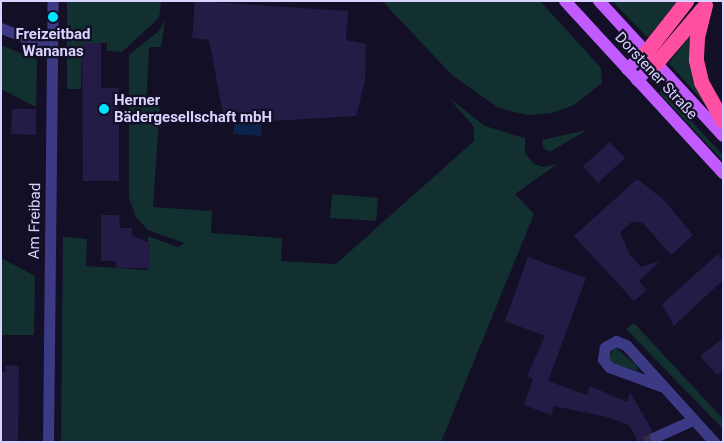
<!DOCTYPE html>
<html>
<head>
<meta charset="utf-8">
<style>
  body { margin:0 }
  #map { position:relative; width:724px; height:443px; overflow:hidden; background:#130f26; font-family:Roboto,sans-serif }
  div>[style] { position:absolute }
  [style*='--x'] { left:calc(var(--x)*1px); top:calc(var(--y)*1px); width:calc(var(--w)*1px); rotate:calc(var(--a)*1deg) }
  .green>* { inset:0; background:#12302f }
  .water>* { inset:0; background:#0c2248 }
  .building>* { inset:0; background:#241b47 }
  .minor-tunnel>* { height:11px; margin-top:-5.5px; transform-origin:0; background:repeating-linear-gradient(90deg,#312d47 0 11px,transparent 0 16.5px) }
  .minor>* { height:11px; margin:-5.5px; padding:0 5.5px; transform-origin:5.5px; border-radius:5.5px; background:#3d3a85 }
  .primary>* { height:12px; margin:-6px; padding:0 6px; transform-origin:6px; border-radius:6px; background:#c25bff }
  .motorway>* { height:15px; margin:-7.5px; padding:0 7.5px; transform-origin:7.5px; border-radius:7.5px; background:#ff4fa3 }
  .dots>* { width:14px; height:14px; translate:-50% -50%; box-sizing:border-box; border:2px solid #130f26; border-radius:50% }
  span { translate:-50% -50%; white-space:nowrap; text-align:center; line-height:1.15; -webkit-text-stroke:4.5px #130f26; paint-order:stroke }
  .poi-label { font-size:15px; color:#d9d4ff; font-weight:700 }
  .left { translate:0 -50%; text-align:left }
  .street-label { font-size:15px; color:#d9d4ff }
  .frame { position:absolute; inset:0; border:2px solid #d9d4ff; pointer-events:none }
</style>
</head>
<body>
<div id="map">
  <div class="green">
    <i style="clip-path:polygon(67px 1px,161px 1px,159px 18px,122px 52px,107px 51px,107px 43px,82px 43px,81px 89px,67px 89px)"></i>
    <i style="clip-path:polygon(382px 1px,540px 1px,601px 68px,602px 83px,574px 105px,552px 113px,527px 115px,499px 108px,453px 76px)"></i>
    <i style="clip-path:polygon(612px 1px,640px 2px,677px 1px,648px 38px)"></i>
    <i style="clip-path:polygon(165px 19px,161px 47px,149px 47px,146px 104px,160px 105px,153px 207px,212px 211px,211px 233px,282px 238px,281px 261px,336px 264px,474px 141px,474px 127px,449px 98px,485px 126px,525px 138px,525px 153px,534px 164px,544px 167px,557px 164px,515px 194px,534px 214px,441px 442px,61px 442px,63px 237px,87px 239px,86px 266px,148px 270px,148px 236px,178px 247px,184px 243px,148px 230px,136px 217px,129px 198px,129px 55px,160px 30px)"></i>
    <i style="clip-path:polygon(690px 34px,692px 35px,707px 106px,669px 63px)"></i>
    <i style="clip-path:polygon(1px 45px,37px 60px,36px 107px,1px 89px)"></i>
    <i style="clip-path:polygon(662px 90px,723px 155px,723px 161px,659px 93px)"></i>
    <i style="clip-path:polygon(587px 130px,550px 152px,543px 148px,542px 140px)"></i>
    <i style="clip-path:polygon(332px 194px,378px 198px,376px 221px,330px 218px)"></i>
    <i style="clip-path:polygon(1px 258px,35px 276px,34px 335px,1px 335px)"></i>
    <i style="clip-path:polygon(634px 323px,723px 419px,723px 429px,626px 329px)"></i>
    <i style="clip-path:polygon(615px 347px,637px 366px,637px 371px,612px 363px,608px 358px)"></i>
  </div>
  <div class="water">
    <i style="clip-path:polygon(235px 119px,262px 120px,261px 136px,233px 134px)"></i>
  </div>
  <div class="building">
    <i style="clip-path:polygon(195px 1px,348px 11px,346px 40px,366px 44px,365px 81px,356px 116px,271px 121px,223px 114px,209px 40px,192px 38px)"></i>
    <i style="clip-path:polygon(82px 43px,101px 43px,101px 88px,119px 88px,119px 181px,83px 181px)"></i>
    <i style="clip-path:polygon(12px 109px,36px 109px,36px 135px,11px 134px)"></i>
    <i style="clip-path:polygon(610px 142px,625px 158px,598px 183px,583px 166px)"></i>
    <i style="clip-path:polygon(637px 179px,663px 199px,693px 235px,671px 255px,642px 222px,632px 222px,620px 232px,630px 255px,641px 267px,661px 260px,639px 281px,647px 290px,634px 301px,574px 236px)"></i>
    <i style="clip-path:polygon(101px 215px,119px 215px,120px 228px,132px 228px,132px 235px,150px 243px,150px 268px,117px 268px,115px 261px,101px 261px)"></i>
    <i style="clip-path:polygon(718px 254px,723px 260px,723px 280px,674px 326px,662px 304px)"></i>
    <i style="clip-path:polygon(528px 257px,586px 278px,548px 381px,587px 395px,590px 386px,627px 402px,630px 392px,652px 430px,649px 442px,638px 442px,629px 425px,607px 417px,554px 406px,551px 415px,524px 405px,533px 379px,527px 376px,545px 336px,505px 321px)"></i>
    <i style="clip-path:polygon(723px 338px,723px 370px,717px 375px,700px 356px)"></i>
    <i style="clip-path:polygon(5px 365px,19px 366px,18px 442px,1px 442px,1px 372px,5px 372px)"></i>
  </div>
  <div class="minor-tunnel">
    <i style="--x:645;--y:442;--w:11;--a:-27"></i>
  </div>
  <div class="minor">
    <i style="--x:1;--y:28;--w:55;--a:21.4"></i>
    <i style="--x:661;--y:386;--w:55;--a:-159.9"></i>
    <i style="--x:609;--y:367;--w:10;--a:-127"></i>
    <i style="--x:603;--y:359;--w:12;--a:-81"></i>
    <i style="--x:605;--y:347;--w:13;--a:-29"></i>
    <i style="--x:616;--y:341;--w:11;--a:22"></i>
    <i style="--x:626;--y:345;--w:131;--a:47.8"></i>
    <i style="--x:655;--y:437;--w:42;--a:-24.1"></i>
    <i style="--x:48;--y:442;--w:441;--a:-89.4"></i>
  </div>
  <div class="primary">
    <i style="--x:565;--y:1;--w:234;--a:47.4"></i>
    <i style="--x:599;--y:1;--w:183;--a:47.4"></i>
    <i style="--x:627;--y:69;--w:25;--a:-42"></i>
    <i style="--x:637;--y:80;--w:25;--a:-42"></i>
  </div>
  <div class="motorway">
    <i style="--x:705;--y:5;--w:34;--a:104"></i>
    <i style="--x:697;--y:38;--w:22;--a:93"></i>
    <i style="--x:696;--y:60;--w:23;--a:77"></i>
    <i style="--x:701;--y:82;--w:45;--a:60.6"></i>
    <i style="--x:646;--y:52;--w:65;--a:-51.9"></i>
    <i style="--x:656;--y:63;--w:71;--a:-49.6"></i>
  </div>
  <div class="dots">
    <i style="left:53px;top:17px;background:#00e5ff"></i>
    <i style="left:104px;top:109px;background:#00e5ff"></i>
  </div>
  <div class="poi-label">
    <span style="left:53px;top:43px">Freizeitbad<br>Wananas</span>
    <span class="left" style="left:114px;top:109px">Herner<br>Bädergesellschaft mbH</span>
  </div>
  <div class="street-label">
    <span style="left:656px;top:76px;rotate:47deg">Dorstener Straße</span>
    <span style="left:35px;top:221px;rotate:-89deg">Am Freibad</span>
  </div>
  <div class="frame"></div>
</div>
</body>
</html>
